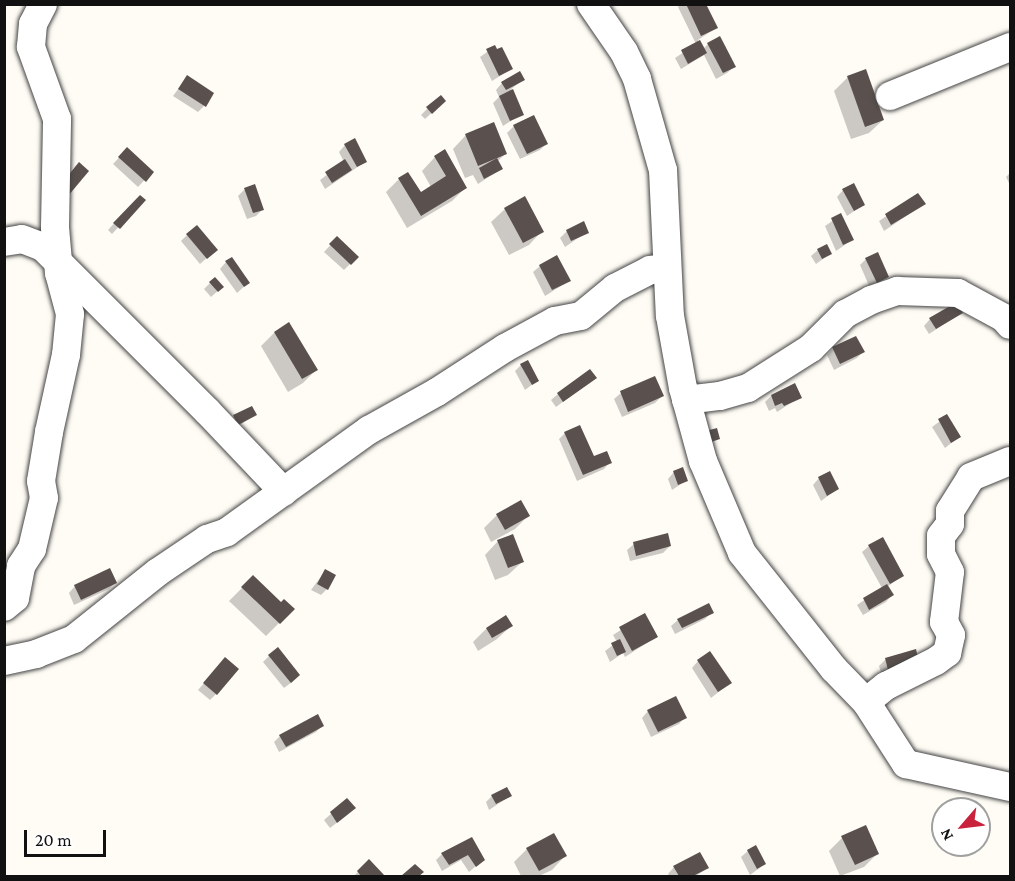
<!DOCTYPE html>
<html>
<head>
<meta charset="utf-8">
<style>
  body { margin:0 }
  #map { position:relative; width:1015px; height:881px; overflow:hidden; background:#fffcf5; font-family:"Crimson Pro",serif }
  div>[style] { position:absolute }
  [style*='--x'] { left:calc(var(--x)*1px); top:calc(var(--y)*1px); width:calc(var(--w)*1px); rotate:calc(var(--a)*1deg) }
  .shadow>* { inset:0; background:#0003 }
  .building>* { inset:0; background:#5a504d }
  .roads { filter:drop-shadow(0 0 2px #444) drop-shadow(0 0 2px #444) }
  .street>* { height:28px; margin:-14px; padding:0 14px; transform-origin:14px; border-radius:14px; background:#fff }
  span { translate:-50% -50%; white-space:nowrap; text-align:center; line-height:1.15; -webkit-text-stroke:6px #fff; paint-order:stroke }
  .frame { position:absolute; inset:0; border:6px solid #111; pointer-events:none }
  .north { position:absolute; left:931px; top:797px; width:60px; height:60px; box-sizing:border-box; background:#fff; border:2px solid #a0a0a0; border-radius:50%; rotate:242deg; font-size:16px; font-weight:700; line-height:24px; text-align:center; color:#111 }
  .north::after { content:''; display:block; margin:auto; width:21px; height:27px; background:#c8223c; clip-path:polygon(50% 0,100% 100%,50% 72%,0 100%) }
  .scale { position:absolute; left:24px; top:830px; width:82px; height:27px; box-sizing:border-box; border:3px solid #111; border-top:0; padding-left:8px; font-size:18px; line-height:21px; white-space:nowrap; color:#111; -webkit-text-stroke:4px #fff; paint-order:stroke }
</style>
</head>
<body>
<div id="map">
  <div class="shadow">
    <i style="clip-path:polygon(680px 4px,705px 4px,716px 28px,698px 40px,703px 49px,708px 44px,734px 67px,727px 73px,716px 79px,704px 55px,681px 69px,675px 58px,696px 44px,678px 7px)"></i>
    <i style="clip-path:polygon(494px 47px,511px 69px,492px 81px,480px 57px)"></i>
    <i style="clip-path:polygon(187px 77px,204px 106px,198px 112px,173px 96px)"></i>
    <i style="clip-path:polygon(848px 77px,883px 120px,869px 133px,851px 139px,834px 91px)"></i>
    <i style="clip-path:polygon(523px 80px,511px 89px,522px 114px,503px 126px,493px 103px,499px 97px,496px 90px,502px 83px)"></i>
    <i style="clip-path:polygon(438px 107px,425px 119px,421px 115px,427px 109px)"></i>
    <i style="clip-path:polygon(533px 117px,547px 143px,540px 150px,520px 159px,507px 133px,514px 126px)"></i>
    <i style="clip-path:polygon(466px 135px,505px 154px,497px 162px,501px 169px,478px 184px,473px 175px,465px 178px,453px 149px)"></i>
    <i style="clip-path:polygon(345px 145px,365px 162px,325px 189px,320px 180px,344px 162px,339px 152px)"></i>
    <i style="clip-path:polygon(127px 149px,152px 172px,138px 187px,113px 164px)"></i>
    <i style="clip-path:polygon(435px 157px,466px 187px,452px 201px,407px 228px,386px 192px,399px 179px,420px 194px,431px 187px,422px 171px)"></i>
    <i style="clip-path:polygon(1010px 173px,1010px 185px,1006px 177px)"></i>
    <i style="clip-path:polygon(245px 189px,263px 209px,256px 216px,247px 219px,238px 196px)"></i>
    <i style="clip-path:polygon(843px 190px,863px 205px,847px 216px,837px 197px)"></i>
    <i style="clip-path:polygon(918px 195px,924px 204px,884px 231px,879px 221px)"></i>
    <i style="clip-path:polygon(144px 200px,112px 234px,108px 230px,133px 203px)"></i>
    <i style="clip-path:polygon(505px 209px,542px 231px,529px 245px,509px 255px,491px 222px)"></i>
    <i style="clip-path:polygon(841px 215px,852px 240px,836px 251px,825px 226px)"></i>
    <i style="clip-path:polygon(567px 231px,587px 232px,565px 247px,560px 238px)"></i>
    <i style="clip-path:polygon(187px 235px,209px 256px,200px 264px,181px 241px)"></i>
    <i style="clip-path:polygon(337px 238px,357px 257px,344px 270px,324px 252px)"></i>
    <i style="clip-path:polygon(818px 250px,830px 254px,816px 264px,811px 256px)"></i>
    <i style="clip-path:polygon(866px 259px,887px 277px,870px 288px,860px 265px)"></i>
    <i style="clip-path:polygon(226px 262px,248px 283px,237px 293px,220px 269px)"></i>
    <i style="clip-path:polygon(540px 266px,569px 281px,545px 296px,533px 272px)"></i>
    <i style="clip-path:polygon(210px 283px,222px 287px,211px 297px,204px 289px)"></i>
    <i style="clip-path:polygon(961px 313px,929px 334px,924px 326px,930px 319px)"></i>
    <i style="clip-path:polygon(289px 324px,316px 370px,303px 383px,288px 392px,261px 346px,274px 333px)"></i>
    <i style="clip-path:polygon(833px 349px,863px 352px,857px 358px,834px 370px,827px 355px)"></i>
    <i style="clip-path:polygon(521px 365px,537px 381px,525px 390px,515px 371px)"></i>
    <i style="clip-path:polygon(595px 378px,556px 407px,551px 400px,558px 394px)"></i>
    <i style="clip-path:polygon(654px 378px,662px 396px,655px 403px,622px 417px,614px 399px,621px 393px)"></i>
    <i style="clip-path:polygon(771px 396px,800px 397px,777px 412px,775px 408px,769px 411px,765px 402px)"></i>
    <i style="clip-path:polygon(255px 415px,232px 430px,228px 423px,234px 416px)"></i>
    <i style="clip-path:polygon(947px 416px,959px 437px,945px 448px,932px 427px)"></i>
    <i style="clip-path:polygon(565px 433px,593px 458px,610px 462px,604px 469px,577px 481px,559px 439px)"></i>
    <i style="clip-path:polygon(674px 472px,687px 480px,672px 490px,668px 479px)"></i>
    <i style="clip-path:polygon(819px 478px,837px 489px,821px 501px,813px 485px)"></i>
    <i style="clip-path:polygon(497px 515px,528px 516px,515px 529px,491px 542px,484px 528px)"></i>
    <i style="clip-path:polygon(498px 541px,522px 562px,508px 575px,495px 580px,485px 555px)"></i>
    <i style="clip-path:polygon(634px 544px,670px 546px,663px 553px,630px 561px,627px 550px)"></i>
    <i style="clip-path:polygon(869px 546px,902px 576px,887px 587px,892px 595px,886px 602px,863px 615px,857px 605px,882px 588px,862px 552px)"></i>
    <i style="clip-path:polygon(325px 571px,327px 589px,321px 595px,311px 590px)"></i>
    <i style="clip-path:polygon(253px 577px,281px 604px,293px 609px,266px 636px,229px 601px)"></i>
    <i style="clip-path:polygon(115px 583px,109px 589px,74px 605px,69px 593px,75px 586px)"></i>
    <i style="clip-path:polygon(712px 612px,705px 619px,675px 634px,671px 626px,678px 620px)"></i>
    <i style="clip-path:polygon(644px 615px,656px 637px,625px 657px,623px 653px,610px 662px,605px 651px,617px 642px,613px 635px)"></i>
    <i style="clip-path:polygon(511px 626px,497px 639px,478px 651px,473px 642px,486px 629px)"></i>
    <i style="clip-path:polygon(269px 656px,292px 682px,284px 688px,263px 662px)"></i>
    <i style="clip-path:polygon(886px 659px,918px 661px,882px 676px,879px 666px)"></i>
    <i style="clip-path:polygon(698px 661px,730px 683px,711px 698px,692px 668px)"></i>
    <i style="clip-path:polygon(219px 666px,216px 694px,210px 700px,198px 690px)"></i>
    <i style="clip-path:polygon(648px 711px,685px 717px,679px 724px,651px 737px,642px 718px)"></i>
    <i style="clip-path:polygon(323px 725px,316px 732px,279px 752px,274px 742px,280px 736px)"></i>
    <i style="clip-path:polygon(492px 796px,510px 796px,489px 810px,486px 802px)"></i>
    <i style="clip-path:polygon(347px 800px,348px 814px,330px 828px,324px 820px)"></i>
    <i style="clip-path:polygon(842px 838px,877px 854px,864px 867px,840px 876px,829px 851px)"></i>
    <i style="clip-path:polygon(471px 839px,476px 866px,469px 872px,461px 860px,442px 871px,436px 860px,442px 854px)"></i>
    <i style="clip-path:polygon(527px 849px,565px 856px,552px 870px,539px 876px,521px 876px,514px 862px)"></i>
    <i style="clip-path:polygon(748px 851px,765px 864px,750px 875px,741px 857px)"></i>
    <i style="clip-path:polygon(369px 861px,383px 876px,354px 876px)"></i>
    <i style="clip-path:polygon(674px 867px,707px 868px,696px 876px,669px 876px,668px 874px)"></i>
  </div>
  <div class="building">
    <i style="clip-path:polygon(686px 4px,706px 4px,718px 28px,701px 36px)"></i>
    <i style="clip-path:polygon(720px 36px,736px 67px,723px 73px,707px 43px)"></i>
    <i style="clip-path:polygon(700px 40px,707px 53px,688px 64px,681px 50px)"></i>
    <i style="clip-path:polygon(495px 45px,497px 49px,502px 47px,513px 69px,499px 76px,486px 49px)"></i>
    <i style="clip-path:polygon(866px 69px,884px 120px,865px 127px,847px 76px)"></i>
    <i style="clip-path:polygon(520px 71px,525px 80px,506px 90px,501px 82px)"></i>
    <i style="clip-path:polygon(187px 75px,214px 93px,206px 107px,178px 89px)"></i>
    <i style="clip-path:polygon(513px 89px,524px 115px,510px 121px,499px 96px)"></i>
    <i style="clip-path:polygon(441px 95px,446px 101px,432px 114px,426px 107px)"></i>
    <i style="clip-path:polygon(534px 115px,548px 144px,527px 154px,513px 125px)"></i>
    <i style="clip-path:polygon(494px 122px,507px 154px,478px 166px,465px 134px)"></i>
    <i style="clip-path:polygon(355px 138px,367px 162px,357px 167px,344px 144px)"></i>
    <i style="clip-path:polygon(127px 147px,154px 172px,146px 182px,118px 157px)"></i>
    <i style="clip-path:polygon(445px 149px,467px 188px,421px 216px,398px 178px,408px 172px,421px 192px,446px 176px,434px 156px)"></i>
    <i style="clip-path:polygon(497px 158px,503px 169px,484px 179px,479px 168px)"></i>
    <i style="clip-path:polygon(345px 159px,352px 170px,332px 183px,325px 172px)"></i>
    <i style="clip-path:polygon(79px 162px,89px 171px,68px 196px,58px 188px)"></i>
    <i style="clip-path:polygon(854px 183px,865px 205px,854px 211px,842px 189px)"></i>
    <i style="clip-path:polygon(255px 184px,264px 210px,253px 213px,244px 188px)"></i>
    <i style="clip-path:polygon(918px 193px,926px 204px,891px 225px,885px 214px)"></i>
    <i style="clip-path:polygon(140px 195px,146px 200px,120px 229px,113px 223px)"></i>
    <i style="clip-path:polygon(525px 196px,544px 232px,523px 243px,504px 208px)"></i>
    <i style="clip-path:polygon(841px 213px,854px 240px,843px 245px,831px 218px)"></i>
    <i style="clip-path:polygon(584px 221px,589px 233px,571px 241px,566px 230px)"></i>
    <i style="clip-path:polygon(197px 225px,218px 250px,207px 259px,186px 234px)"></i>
    <i style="clip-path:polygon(337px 236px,359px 257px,351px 265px,329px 244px)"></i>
    <i style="clip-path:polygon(827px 244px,832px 254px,822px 259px,817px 249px)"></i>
    <i style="clip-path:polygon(878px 252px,889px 277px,877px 283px,865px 258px)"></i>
    <i style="clip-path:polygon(557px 255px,571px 281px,552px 290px,539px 265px)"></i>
    <i style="clip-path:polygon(232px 257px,250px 283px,244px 287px,225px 261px)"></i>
    <i style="clip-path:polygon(215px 277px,224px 287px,218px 292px,209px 282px)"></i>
    <i style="clip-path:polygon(957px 302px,963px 313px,936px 329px,929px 318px)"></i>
    <i style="clip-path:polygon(289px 322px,318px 370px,302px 379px,274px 332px)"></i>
    <i style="clip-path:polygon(856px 336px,865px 352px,840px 364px,832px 347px)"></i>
    <i style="clip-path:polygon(528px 360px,539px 381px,532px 385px,520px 364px)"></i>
    <i style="clip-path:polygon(590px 369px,597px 378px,563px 402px,557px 393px)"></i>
    <i style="clip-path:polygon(655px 376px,664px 396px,628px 412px,620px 391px)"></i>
    <i style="clip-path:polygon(795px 383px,802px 398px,784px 406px,782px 403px,775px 406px,771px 395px)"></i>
    <i style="clip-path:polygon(252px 406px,257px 415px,238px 425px,233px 415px)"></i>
    <i style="clip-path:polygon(947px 414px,961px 437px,951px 443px,938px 419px)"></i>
    <i style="clip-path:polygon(580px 425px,594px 456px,607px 451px,612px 463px,583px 475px,564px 432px)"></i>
    <i style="clip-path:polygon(717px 428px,720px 439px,705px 444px,702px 432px)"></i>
    <i style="clip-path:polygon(683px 467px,688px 481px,678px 485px,673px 471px)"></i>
    <i style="clip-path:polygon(830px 471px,839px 489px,827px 496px,818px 477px)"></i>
    <i style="clip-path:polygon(521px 500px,530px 516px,505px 530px,496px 514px)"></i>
    <i style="clip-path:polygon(668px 533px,671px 546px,636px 556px,633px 542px)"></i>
    <i style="clip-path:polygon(513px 534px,524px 562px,508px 568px,497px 540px)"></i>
    <i style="clip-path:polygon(883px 537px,904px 576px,890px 584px,868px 545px)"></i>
    <i style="clip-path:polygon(110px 568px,117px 583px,81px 600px,74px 585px)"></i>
    <i style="clip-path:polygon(325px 569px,336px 575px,328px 590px,317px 584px)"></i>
    <i style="clip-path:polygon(253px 575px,281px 602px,284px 599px,295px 609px,280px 624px,241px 587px)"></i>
    <i style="clip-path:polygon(887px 584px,894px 595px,869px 610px,863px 598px)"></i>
    <i style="clip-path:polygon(709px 603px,714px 613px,682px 628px,677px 619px)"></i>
    <i style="clip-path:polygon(645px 613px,658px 637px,632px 651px,619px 627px)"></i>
    <i style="clip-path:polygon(506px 615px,513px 626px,492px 638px,486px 628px)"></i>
    <i style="clip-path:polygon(620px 639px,626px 652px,617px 656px,611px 643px)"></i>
    <i style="clip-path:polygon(278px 647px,300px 675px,291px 683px,268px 655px)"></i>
    <i style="clip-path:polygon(916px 649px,919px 662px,888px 670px,885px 658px)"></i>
    <i style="clip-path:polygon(710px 651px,732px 683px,718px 692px,697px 660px)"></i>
    <i style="clip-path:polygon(225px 657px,239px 669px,217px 695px,203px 683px)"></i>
    <i style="clip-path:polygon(676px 696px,687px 718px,658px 732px,647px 710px)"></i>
    <i style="clip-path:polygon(318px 714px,324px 726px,286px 747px,279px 735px)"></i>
    <i style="clip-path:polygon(507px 787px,512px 796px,496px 804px,491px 795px)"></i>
    <i style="clip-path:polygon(347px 798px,356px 808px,337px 823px,330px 812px)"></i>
    <i style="clip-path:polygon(866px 825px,879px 854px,855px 865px,841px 836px)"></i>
    <i style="clip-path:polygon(554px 833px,567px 856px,539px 871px,526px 848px)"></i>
    <i style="clip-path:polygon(472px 837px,485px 860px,476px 867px,468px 855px,449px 865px,441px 853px)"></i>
    <i style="clip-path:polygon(756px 845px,766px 864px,757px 869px,747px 850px)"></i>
    <i style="clip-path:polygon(700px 852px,709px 868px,693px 876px,679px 876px,673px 866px)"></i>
    <i style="clip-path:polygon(369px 859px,385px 876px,361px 876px,357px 871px)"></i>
    <i style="clip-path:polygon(415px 864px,424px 872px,419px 876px,401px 876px)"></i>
  </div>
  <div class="roads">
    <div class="street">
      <i style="--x:591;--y:4;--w:58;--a:55.5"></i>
      <i style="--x:624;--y:52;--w:30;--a:64"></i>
      <i style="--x:637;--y:79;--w:95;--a:74.1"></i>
      <i style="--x:663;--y:170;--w:146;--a:87.3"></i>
      <i style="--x:670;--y:316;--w:73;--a:79.8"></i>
      <i style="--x:683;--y:388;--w:76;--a:74.7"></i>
      <i style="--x:703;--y:461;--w:100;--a:67"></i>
      <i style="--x:742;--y:553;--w:148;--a:51.6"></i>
      <i style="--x:834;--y:669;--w:46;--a:45.9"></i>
      <i style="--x:866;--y:702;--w:74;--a:57.2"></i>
      <i style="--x:906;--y:764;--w:107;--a:12.5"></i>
      <i style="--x:890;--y:96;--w:130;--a:-22.2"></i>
      <i style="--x:4;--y:242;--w:18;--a:-9"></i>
      <i style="--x:22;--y:239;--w:22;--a:21"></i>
      <i style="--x:43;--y:247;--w:233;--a:45"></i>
      <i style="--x:208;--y:412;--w:110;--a:46.5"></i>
      <i style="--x:686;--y:400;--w:34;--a:-7"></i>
      <i style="--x:720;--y:396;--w:29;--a:-16"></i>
      <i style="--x:748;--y:388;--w:75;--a:-32.4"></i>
      <i style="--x:811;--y:348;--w:48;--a:-45"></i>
      <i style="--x:845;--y:314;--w:30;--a:-28"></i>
      <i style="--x:871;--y:300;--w:28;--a:-19"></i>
      <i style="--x:897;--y:291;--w:61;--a:1.9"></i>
      <i style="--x:958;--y:293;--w:52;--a:28.5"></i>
      <i style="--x:1004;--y:318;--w:9;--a:49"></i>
      <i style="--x:4;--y:607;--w:14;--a:-39"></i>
      <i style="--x:15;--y:598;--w:33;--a:-79"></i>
      <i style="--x:21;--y:566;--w:20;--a:-57"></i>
      <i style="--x:32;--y:549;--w:52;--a:-76.8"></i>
      <i style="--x:44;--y:498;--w:17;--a:-100"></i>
      <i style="--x:41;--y:481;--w:50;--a:-80.7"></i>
      <i style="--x:49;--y:432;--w:79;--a:-77.6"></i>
      <i style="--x:66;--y:355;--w:41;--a:-84.4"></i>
      <i style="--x:70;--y:314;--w:42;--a:-105"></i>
      <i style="--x:59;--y:273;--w:46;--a:-95"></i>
      <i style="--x:55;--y:227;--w:108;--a:-88.9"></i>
      <i style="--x:57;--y:119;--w:77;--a:-109.9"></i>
      <i style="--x:31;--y:47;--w:23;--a:-85"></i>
      <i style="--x:33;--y:24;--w:22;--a:-63"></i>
      <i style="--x:4;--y:661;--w:33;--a:-12"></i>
      <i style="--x:36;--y:654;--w:41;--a:-21.5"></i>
      <i style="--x:74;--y:639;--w:107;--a:-38.6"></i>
      <i style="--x:158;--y:572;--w:59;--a:-34"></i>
      <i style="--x:207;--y:539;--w:21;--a:-19"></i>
      <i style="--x:227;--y:532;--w:175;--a:-35.7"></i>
      <i style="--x:369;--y:430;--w:78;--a:-29.2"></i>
      <i style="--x:437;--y:392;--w:81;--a:-32.9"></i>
      <i style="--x:505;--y:348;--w:57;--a:-28.4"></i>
      <i style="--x:555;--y:321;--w:26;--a:-11"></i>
      <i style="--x:581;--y:316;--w:44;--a:-39.5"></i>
      <i style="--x:615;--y:288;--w:39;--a:-27"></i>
      <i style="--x:650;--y:270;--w:16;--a:-7"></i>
      <i style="--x:866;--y:702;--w:26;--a:-39"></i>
      <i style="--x:886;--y:686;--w:56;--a:-26.6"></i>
      <i style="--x:936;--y:661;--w:14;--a:-36"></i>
      <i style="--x:947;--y:653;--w:18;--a:-77"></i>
      <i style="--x:951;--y:635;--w:15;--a:-118"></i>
      <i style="--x:944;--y:622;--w:50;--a:-83.2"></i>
      <i style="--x:950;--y:572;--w:20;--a:-117"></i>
      <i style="--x:941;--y:554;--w:18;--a:-90"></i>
      <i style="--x:941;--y:536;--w:15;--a:-53"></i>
      <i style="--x:950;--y:524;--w:13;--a:-90"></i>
      <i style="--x:950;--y:511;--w:40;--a:-58"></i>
      <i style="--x:971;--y:477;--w:42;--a:-22.3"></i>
    </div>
  </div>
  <div class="frame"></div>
  <div class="north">N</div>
  <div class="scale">20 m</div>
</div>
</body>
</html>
